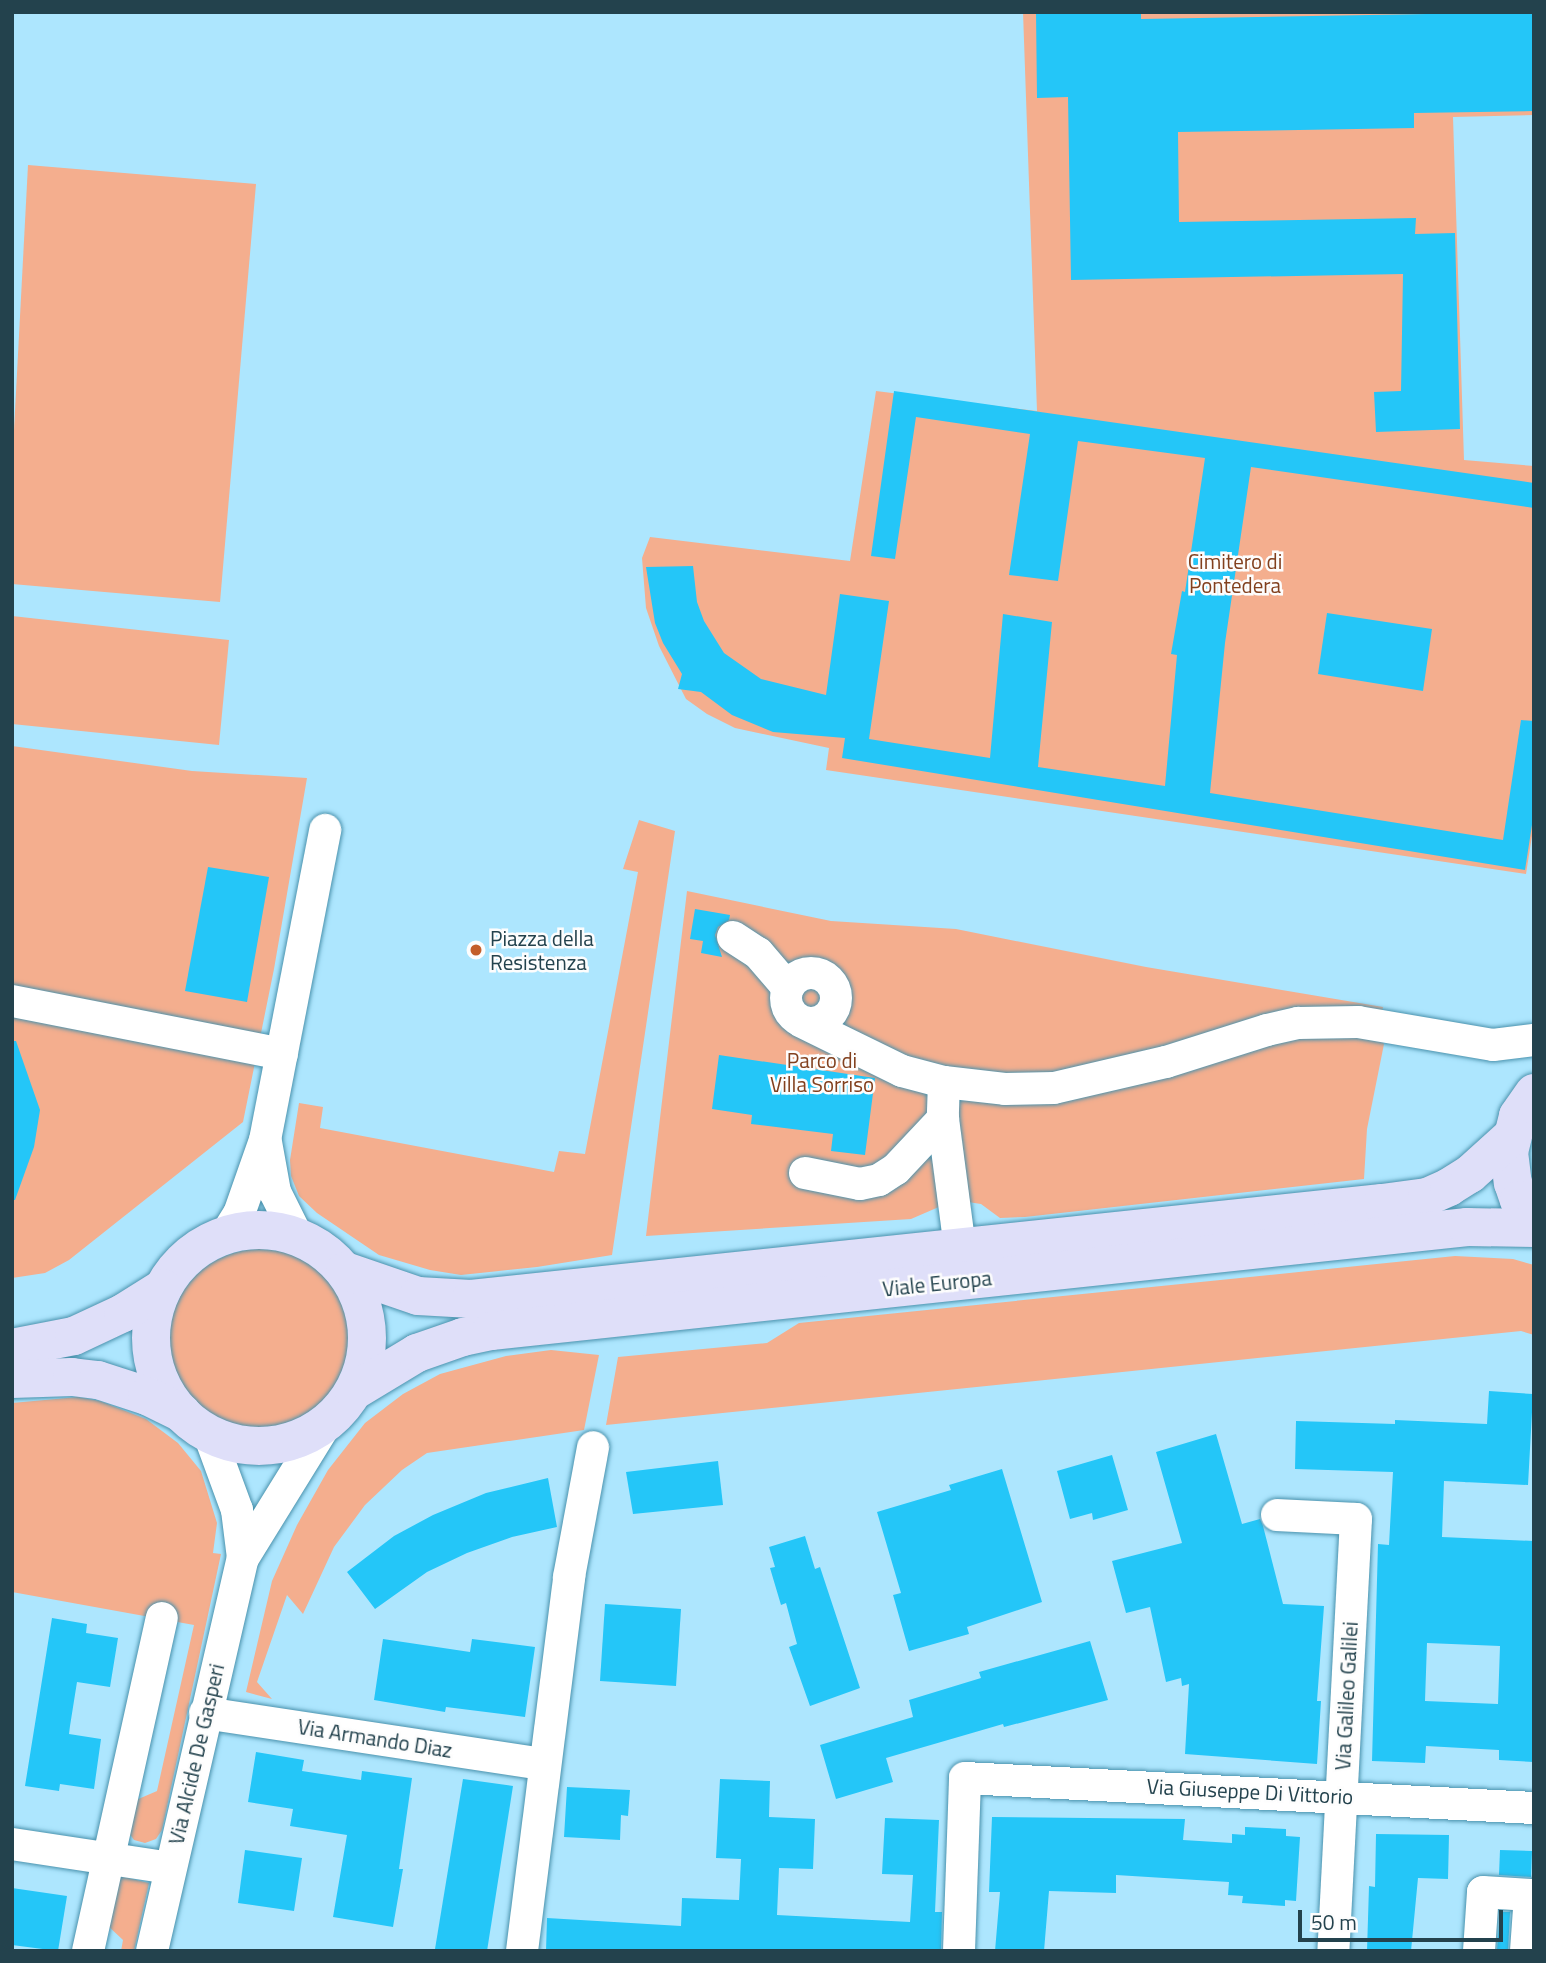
<!DOCTYPE html>
<html>
<head>
<meta charset="utf-8">
<style>
  body { margin:0 }
  #map { position:relative; width:1546px; height:1963px; overflow:hidden; background:#ade6fe; font-family:"Titillium Web",sans-serif }
  div>[style] { position:absolute }
  [style*='--x'] { left:calc(var(--x)*1px); top:calc(var(--y)*1px); width:calc(var(--w)*1px); rotate:calc(var(--a)*1deg) }
  .green>* { inset:0; background:#f4ae8e }
  .round { border-radius:50% }
  .building>* { inset:0; background:#24c6f8 }
  .roads { filter:drop-shadow(0 0 2px #4a92ad) drop-shadow(0 0 2px #4a92ad) }
  .minor>* { height:32px; margin:-16px; padding:0 16px; transform-origin:16px; border-radius:16px; background:#fff }
  .minor>.ring { margin:-16px; padding:0; box-sizing:content-box; background:none; border:32px solid #fff; border-radius:50% }
  .major>* { height:38px; margin:-19px; padding:0 19px; transform-origin:19px; border-radius:19px; background:#dfdff9 }
  .major>.ring { margin:-19px; padding:0; box-sizing:content-box; background:none; border:38px solid #dfdff9; border-radius:50% }
  .dots>* { width:19px; height:19px; translate:-50% -50%; box-sizing:border-box; border:4px solid #fdfdfd; border-radius:50% }
  span { translate:-50% -50%; white-space:nowrap; text-align:center; line-height:1.15; -webkit-text-stroke:5px #fdfdfd; paint-order:stroke }
  .park-label { font-size:21px; color:#82401e }
  .poi-label { font-size:21px; color:#23424d }
  .left { translate:0 -50%; text-align:left }
  .street-label { font-size:21px; color:#23424d }
  .frame { position:absolute; inset:0; border:14px solid #23424d; pointer-events:none }
  .scale { position:absolute; left:1298px; top:1910px; width:205px; height:32px; box-sizing:border-box; border:4px solid #23424d; border-top:0; padding-left:9px; font-size:21px; line-height:24px; white-space:nowrap; color:#23424d; -webkit-text-stroke:5px #fdfdfd; paint-order:stroke }
</style>
</head>
<body>
<div id="map">
  <div class="green">
    <i style="clip-path:polygon(1023px 12px,1534px 12px,1534px 115px,1453px 117px,1464px 460px,1534px 466px,1534px 823px,1526px 874px,826px 770px,829px 748px,735px 728px,707px 714px,686px 699px,659px 646px,646px 608px,642px 558px,650px 537px,850px 561px,876px 391px,1037px 411px)"></i>
    <i style="clip-path:polygon(28px 165px,256px 184px,220px 602px,12px 584px,12px 468px)"></i>
    <i style="clip-path:polygon(12px 616px,229px 640px,219px 745px,12px 724px)"></i>
    <i style="clip-path:polygon(12px 746px,192px 771px,307px 778px,274px 969px,243px 1122px,69px 1260px,45px 1273px,12px 1278px)"></i>
    <i style="clip-path:polygon(639px 820px,675px 831px,612px 1255px,537px 1267px,461px 1275px,430px 1270px,379px 1255px,317px 1213px,299px 1196px,291px 1176px,290px 1160px,299px 1103px,323px 1107px,320px 1128px,554px 1172px,559px 1151px,585px 1154px,638px 872px,623px 869px)"></i>
    <i style="clip-path:polygon(687px 891px,831px 921px,956px 929px,1146px 967px,1383px 1007px,1377px 1035px,1384px 1044px,1367px 1129px,1364px 1179px,1025px 1217px,1000px 1218px,981px 1204px,955px 1200px,911px 1219px,646px 1236px)"></i>
    <i class="round" style="left:169px;top:1249px;width:182px;height:182px"></i>
    <i style="clip-path:polygon(1455px 1256px,1513px 1259px,1534px 1265px,1534px 1335px,1521px 1331px,606px 1425px,618px 1357px,767px 1343px,799px 1323px)"></i>
    <i style="clip-path:polygon(551px 1350px,599px 1355px,584px 1430px,427px 1453px,402px 1470px,365px 1505px,334px 1547px,303px 1614px,287px 1595px,257px 1682px,272px 1699px,246px 1692px,272px 1581px,297px 1525px,328px 1470px,365px 1423px,403px 1394px,440px 1374px,506px 1356px)"></i>
    <i style="clip-path:polygon(78px 1397px,100px 1401px,146px 1419px,178px 1443px,201px 1471px,217px 1523px,213px 1553px,221px 1554px,162px 1830px,156px 1839px,145px 1843px,134px 1840px,129px 1833px,136px 1800px,157px 1791px,194px 1625px,12px 1592px,12px 1403px)"></i>
    <i style="clip-path:polygon(116px 1875px,149px 1883px,134px 1951px,121px 1951px,123px 1940px,106px 1924px)"></i>
  </div>
  <div class="building">
    <i style="clip-path:polygon(1036px 12px,1141px 12px,1141px 19px,1534px 12px,1534px 111px,1414px 113px,1414px 128px,1178px 132px,1179px 222px,1416px 218px,1415px 234px,1455px 233px,1460px 429px,1376px 432px,1374px 392px,1401px 391px,1403px 274px,1071px 280px,1068px 97px,1037px 98px)"></i>
    <i style="clip-path:polygon(894px 391px,1534px 483px,1534px 508px,1251px 467px,1225px 643px,1210px 793px,1503px 840px,1521px 720px,1534px 721px,1534px 812px,1525px 870px,842px 758px,845px 738px,773px 732px,732px 715px,701px 692px,678px 689px,682px 674px,663px 643px,655px 623px,646px 567px,693px 566px,697px 602px,704px 621px,724px 653px,761px 679px,826px 695px,840px 594px,889px 601px,869px 739px,990px 758px,1003px 614px,1052px 622px,1038px 767px,1165px 786px,1177px 655px,1171px 654px,1182px 591px,1185px 592px,1205px 458px,1078px 441px,1058px 581px,1009px 575px,1030px 434px,916px 417px,895px 559px,871px 556px)"></i>
    <i style="clip-path:polygon(1327px 613px,1432px 629px,1423px 691px,1318px 674px)"></i>
    <i style="clip-path:polygon(208px 867px,269px 877px,247px 1002px,185px 991px)"></i>
    <i style="clip-path:polygon(695px 909px,730px 915px,729px 920px,718px 927px,715px 935px,722px 957px,701px 953px,703px 941px,690px 939px)"></i>
    <i style="clip-path:polygon(12px 1041px,16px 1041px,40px 1110px,34px 1147px,15px 1200px,12px 1200px)"></i>
    <i style="clip-path:polygon(719px 1055px,875px 1078px,865px 1155px,831px 1151px,833px 1134px,751px 1124px,752px 1115px,712px 1109px)"></i>
    <i style="clip-path:polygon(evenodd,1489px 1391px,1533px 1394px,1528px 1485px,1444px 1481px,1442px 1537px,1534px 1541px,1534px 1762px,1499px 1760px,1499px 1750px,1426px 1746px,1425px 1763px,1372px 1761px,1378px 1544px,1389px 1545px,1393px 1472px,1295px 1469px,1296px 1421px,1395px 1424px,1395px 1420px,1487px 1424px,1489px 1391px,1427px 1643px,1500px 1646px,1498px 1704px,1425px 1701px,1427px 1643px)"></i>
    <i style="clip-path:polygon(1216px 1434px,1242px 1524px,1260px 1519px,1263px 1526px,1283px 1604px,1324px 1606px,1317px 1701px,1321px 1701px,1317px 1764px,1185px 1754px,1189px 1684px,1182px 1686px,1181px 1678px,1166px 1682px,1150px 1607px,1126px 1613px,1112px 1561px,1182px 1543px,1156px 1452px)"></i>
    <i style="clip-path:polygon(1112px 1455px,1128px 1510px,1093px 1520px,1092px 1513px,1070px 1519px,1057px 1471px)"></i>
    <i style="clip-path:polygon(718px 1461px,723px 1505px,633px 1514px,626px 1472px)"></i>
    <i style="clip-path:polygon(1002px 1469px,1042px 1602px,967px 1627px,969px 1634px,909px 1651px,893px 1595px,901px 1593px,877px 1512px,951px 1490px,949px 1485px)"></i>
    <i style="clip-path:polygon(548px 1478px,557px 1527px,512px 1537px,467px 1553px,427px 1572px,375px 1609px,347px 1572px,394px 1536px,433px 1515px,486px 1493px)"></i>
    <i style="clip-path:polygon(805px 1536px,815px 1569px,820px 1567px,860px 1688px,810px 1706px,789px 1647px,797px 1644px,786px 1603px,781px 1605px,770px 1568px,775px 1567px,769px 1547px)"></i>
    <i style="clip-path:polygon(605px 1604px,681px 1609px,676px 1686px,600px 1681px)"></i>
    <i style="clip-path:polygon(52px 1618px,87px 1624px,86px 1633px,118px 1638px,110px 1687px,77px 1682px,70px 1726px,69px 1734px,101px 1739px,94px 1789px,60px 1784px,59px 1791px,25px 1786px)"></i>
    <i style="clip-path:polygon(383px 1639px,470px 1652px,472px 1639px,535px 1647px,525px 1717px,446px 1707px,445px 1712px,374px 1700px)"></i>
    <i style="clip-path:polygon(1090px 1641px,1108px 1700px,1004px 1727px,1003px 1724px,886px 1758px,893px 1782px,836px 1799px,820px 1745px,913px 1717px,909px 1700px,981px 1678px,979px 1672px)"></i>
    <i style="clip-path:polygon(256px 1752px,304px 1760px,302px 1771px,361px 1780px,362px 1771px,412px 1778px,399px 1869px,403px 1869px,393px 1927px,333px 1917px,347px 1835px,290px 1826px,293px 1809px,248px 1802px)"></i>
    <i style="clip-path:polygon(463px 1779px,513px 1786px,487px 1951px,435px 1949px)"></i>
    <i style="clip-path:polygon(720px 1779px,770px 1781px,769px 1817px,815px 1819px,813px 1869px,779px 1868px,777px 1915px,910px 1922px,913px 1875px,882px 1874px,885px 1818px,939px 1820px,935px 1912px,942px 1912px,941px 1951px,546px 1951px,547px 1918px,681px 1926px,682px 1898px,739px 1900px,741px 1859px,716px 1858px)"></i>
    <i style="clip-path:polygon(567px 1787px,630px 1790px,628px 1816px,621px 1815px,620px 1840px,564px 1837px)"></i>
    <i style="clip-path:polygon(992px 1817px,1185px 1819px,1183px 1840px,1232px 1843px,1232px 1834px,1245px 1835px,1245px 1827px,1286px 1829px,1286px 1836px,1300px 1837px,1296px 1901px,1285px 1900px,1285px 1906px,1242px 1903px,1243px 1896px,1228px 1895px,1229px 1882px,1116px 1875px,1116px 1893px,1049px 1891px,1044px 1951px,995px 1951px,1000px 1892px,989px 1892px)"></i>
    <i style="clip-path:polygon(1376px 1834px,1449px 1835px,1448px 1879px,1418px 1878px,1411px 1951px,1367px 1951px,1369px 1886px,1375px 1887px)"></i>
    <i style="clip-path:polygon(245px 1850px,302px 1858px,294px 1911px,238px 1903px)"></i>
    <i style="clip-path:polygon(1500px 1850px,1532px 1851px,1531px 1877px,1499px 1875px)"></i>
    <i style="clip-path:polygon(12px 1888px,67px 1896px,58px 1951px,12px 1945px)"></i>
    <i style="clip-path:polygon(1500px 1912px,1510px 1912px,1508px 1951px,1497px 1950px)"></i>
  </div>
  <div class="roads">
    <div class="minor">
      <i style="--x:733;--y:937;--w:30;--a:33"></i>
      <i style="--x:758;--y:953;--w:46;--a:49.4"></i>
      <i class="ring" style="left:786px;top:973px;width:18px;height:18px"></i>
      <i style="--x:12;--y:1001;--w:275;--a:11.1"></i>
      <i style="--x:802;--y:1022;--w:111;--a:26.1"></i>
      <i style="--x:902;--y:1071;--w:43;--a:14.7"></i>
      <i style="--x:944;--y:1082;--w:61;--a:6.5"></i>
      <i style="--x:1005;--y:1089;--w:49;--a:-1.2"></i>
      <i style="--x:1054;--y:1088;--w:115;--a:-13.1"></i>
      <i style="--x:1166;--y:1062;--w:106;--a:-17.6"></i>
      <i style="--x:1267;--y:1030;--w:32;--a:-13"></i>
      <i style="--x:1298;--y:1023;--w:60;--a:-1"></i>
      <i style="--x:1358;--y:1022;--w:137;--a:9.7"></i>
      <i style="--x:1493;--y:1045;--w:41;--a:-7"></i>
      <i style="--x:944;--y:1082;--w:37;--a:92"></i>
      <i style="--x:943;--y:1119;--w:131;--a:82.5"></i>
      <i style="--x:266;--y:1142;--w:51;--a:79.8"></i>
      <i style="--x:275;--y:1192;--w:49;--a:63.4"></i>
      <i style="--x:805;--y:1173;--w:56;--a:11.3"></i>
      <i style="--x:860;--y:1184;--w:19;--a:-12"></i>
      <i style="--x:879;--y:1180;--w:20;--a:-33"></i>
      <i style="--x:896;--y:1169;--w:69;--a:-46.8"></i>
      <i style="--x:225;--y:1236;--w:26;--a:-58"></i>
      <i style="--x:239;--y:1214;--w:78;--a:-70.6"></i>
      <i style="--x:265;--y:1140;--w:316;--a:-79"></i>
      <i style="--x:209;--y:1434;--w:81;--a:69.8"></i>
      <i style="--x:237;--y:1510;--w:48;--a:82.9"></i>
      <i style="--x:1277;--y:1515;--w:79;--a:2.9"></i>
      <i style="--x:1356;--y:1519;--w:433;--a:93"></i>
      <i style="--x:205;--y:1713;--w:343;--a:8.6"></i>
      <i style="--x:12;--y:1844;--w:160;--a:8.6"></i>
      <i style="--x:88;--y:1951;--w:341;--a:-77.5"></i>
      <i style="--x:152;--y:1951;--w:403;--a:-77"></i>
      <i style="--x:243;--y:1558;--w:160;--a:-58.3"></i>
      <i style="--x:522;--y:1951;--w:377;--a:-82.8"></i>
      <i style="--x:569;--y:1577;--w:132;--a:-79.5"></i>
      <i style="--x:959;--y:1951;--w:173;--a:-88"></i>
      <i style="--x:965;--y:1778;--w:570;--a:3.02"></i>
      <i style="--x:1479;--y:1951;--w:59;--a:-86.1"></i>
      <i style="--x:1483;--y:1892;--w:47;--a:3.7"></i>
      <i style="--x:1526;--y:1951;--w:56;--a:-85.9"></i>
      <i style="--x:1530;--y:1895;--w:4;--a:0"></i>
    </div>
    <div class="major">
      <i style="--x:1534;--y:1093;--w:28;--a:125"></i>
      <i style="--x:1518;--y:1116;--w:37;--a:104"></i>
      <i style="--x:1509;--y:1152;--w:31;--a:83"></i>
      <i style="--x:1513;--y:1183;--w:18;--a:71"></i>
      <i style="--x:1519;--y:1200;--w:25;--a:53"></i>
      <i class="ring" style="left:151px;top:1230px;width:178px;height:178px"></i>
      <i style="--x:345;--y:1271;--w:77;--a:18.9"></i>
      <i style="--x:418;--y:1296;--w:53;--a:3.2"></i>
      <i style="--x:471;--y:1299;--w:916;--a:-6.02"></i>
      <i style="--x:1382;--y:1203;--w:45;--a:-7.6"></i>
      <i style="--x:1427;--y:1197;--w:24;--a:-24"></i>
      <i style="--x:1449;--y:1187;--w:25;--a:-32"></i>
      <i style="--x:1470;--y:1174;--w:57;--a:-42.1"></i>
      <i style="--x:12;--y:1348;--w:63;--a:-11"></i>
      <i style="--x:74;--y:1336;--w:54;--a:-25.1"></i>
      <i style="--x:123;--y:1313;--w:47;--a:-32"></i>
      <i style="--x:12;--y:1379;--w:60;--a:-1.9"></i>
      <i style="--x:72;--y:1377;--w:26;--a:7"></i>
      <i style="--x:98;--y:1380;--w:52;--a:18.1"></i>
      <i style="--x:147;--y:1396;--w:39;--a:26"></i>
      <i style="--x:354;--y:1391;--w:74;--a:-31.1"></i>
      <i style="--x:417;--y:1353;--w:49;--a:-19.2"></i>
      <i style="--x:463;--y:1337;--w:29;--a:-12"></i>
      <i style="--x:491;--y:1331;--w:982;--a:-6.08"></i>
      <i style="--x:1467;--y:1227;--w:67;--a:0.9"></i>
    </div>
  </div>
  <div class="dots">
    <i style="left:476px;top:950px;background:#c35e2a"></i>
  </div>
  <div class="park-label">
    <span style="left:1235px;top:573px">Cimitero di<br>Pontedera</span>
    <span style="left:822px;top:1072px">Parco di<br>Villa Sorriso</span>
  </div>
  <div class="poi-label">
    <span class="left" style="left:490px;top:950px">Piazza della<br>Resistenza</span>
  </div>
  <div class="street-label">
    <span style="left:937px;top:1283px;rotate:-6deg">Viale Europa</span>
    <span style="left:1346px;top:1696px;rotate:-87deg">Via Galileo Galilei</span>
    <span style="left:375px;top:1738px;rotate:9deg">Via Armando Diaz</span>
    <span style="left:196px;top:1754px;rotate:-77deg">Via Alcide De Gasperi</span>
    <span style="left:1250px;top:1791px;rotate:3deg">Via Giuseppe Di Vittorio</span>
  </div>
  <div class="frame"></div>
  <div class="scale">50 m</div>
</div>
</body>
</html>
